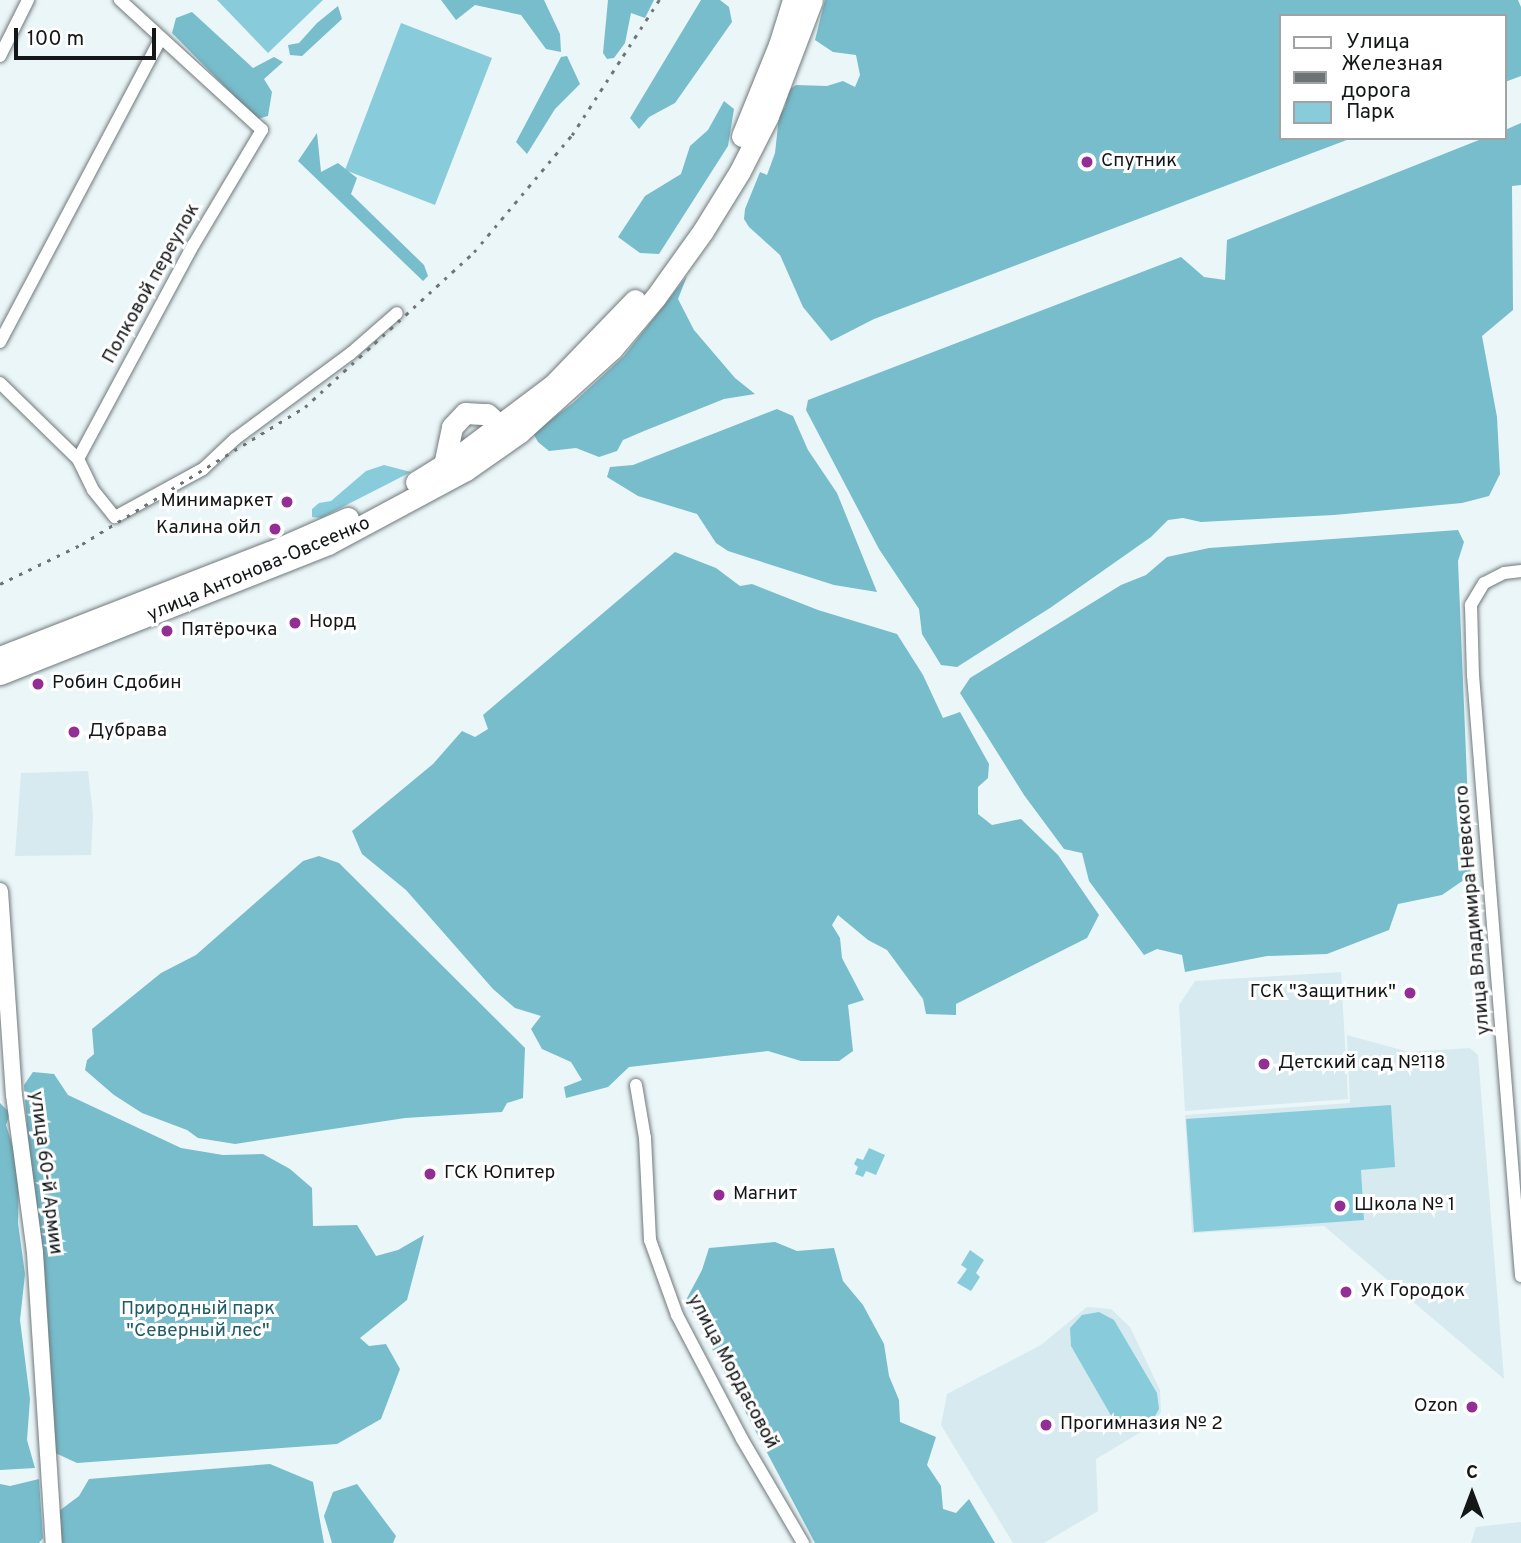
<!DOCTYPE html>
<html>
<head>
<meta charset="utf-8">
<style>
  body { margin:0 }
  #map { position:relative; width:1521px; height:1543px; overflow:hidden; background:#ebf6f8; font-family:Overpass,sans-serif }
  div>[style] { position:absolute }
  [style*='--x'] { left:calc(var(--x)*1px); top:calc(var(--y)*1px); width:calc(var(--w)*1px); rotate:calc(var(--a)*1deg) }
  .built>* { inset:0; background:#d7eaef }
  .green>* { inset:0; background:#88ccdb }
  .forest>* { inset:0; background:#77bdcc }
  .roads { filter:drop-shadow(0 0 2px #70797b) drop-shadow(0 0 2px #70797b) }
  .street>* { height:12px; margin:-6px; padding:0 6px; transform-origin:6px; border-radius:6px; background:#fff }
  .secondary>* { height:16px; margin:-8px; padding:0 8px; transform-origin:8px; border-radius:8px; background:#fff }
  .highway>* { height:21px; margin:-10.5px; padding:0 10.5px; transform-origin:10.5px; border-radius:10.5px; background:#fff }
  .rail>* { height:2.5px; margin-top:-1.25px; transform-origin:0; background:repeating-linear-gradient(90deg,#6e7475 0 3.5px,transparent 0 10.5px) }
  .dots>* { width:19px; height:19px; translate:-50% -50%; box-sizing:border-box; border:4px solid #fff; border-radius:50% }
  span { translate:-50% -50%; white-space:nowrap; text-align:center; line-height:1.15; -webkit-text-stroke:6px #fff; paint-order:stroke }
  .poi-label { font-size:19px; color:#141718 }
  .left { translate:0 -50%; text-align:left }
  .right { translate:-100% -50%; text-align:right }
  .street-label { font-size:19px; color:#141718 }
  .park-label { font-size:19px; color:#215c67 }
  .legend { position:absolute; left:1279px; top:14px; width:228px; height:126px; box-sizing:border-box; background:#fff; border:2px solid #a1a2a3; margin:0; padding:9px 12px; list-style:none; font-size:21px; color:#141718 }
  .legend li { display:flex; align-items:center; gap:14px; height:35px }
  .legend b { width:35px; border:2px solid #a1a2a3 }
  .north { position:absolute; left:1437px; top:1459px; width:70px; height:70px; -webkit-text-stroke:5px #fff; paint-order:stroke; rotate:0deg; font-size:19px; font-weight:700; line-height:28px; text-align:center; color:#141718 }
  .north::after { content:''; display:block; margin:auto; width:24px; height:32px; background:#141718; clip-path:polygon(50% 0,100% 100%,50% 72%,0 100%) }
  .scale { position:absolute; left:14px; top:28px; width:142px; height:32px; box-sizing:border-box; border:4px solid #141718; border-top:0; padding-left:9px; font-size:21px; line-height:24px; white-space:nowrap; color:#141718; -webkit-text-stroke:5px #fff; paint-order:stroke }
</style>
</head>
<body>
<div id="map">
  <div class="built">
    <i style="clip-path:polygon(88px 771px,93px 815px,91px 855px,15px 856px,21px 773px)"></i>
    <i style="clip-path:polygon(1341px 972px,1348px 1099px,1185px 1111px,1179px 1005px,1195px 981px)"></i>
    <i style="clip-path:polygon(1347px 1035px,1409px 1052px,1470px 1048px,1478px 1055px,1504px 1379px,1324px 1226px,1192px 1233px,1185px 1115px,1350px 1103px)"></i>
    <i style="clip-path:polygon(1087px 1307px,1111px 1309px,1130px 1327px,1160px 1390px,1161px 1412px,1151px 1426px,1096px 1459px,1098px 1511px,1044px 1543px,1013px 1543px,941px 1425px,947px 1394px,1041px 1345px)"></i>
    <i style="clip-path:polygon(1521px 1522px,1521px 1543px,1471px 1543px,1476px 1527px)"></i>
  </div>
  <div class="green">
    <i style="clip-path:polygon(217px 0,323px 0,268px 53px)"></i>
    <i style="clip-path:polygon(401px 23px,492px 58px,435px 205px,345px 170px)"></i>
    <i style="clip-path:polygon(384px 465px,411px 472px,321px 518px,312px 517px,312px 509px,319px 503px,331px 501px,366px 471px)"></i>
    <i style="clip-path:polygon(1391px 1105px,1395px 1167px,1361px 1170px,1364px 1220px,1194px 1232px,1186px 1119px)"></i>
    <i style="clip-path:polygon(869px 1148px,885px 1155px,876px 1175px,866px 1171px,863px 1177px,855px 1174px,858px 1167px,854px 1164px,857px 1158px,863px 1160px)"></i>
    <i style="clip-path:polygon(970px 1250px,984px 1260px,976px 1273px,980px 1277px,971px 1291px,957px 1283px,967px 1269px,961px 1265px)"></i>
    <i style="clip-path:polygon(1099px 1312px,1114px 1320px,1157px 1393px,1159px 1409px,1150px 1425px,1136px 1431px,1117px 1426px,1071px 1346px,1070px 1328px,1082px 1315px)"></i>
  </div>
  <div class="forest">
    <i style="clip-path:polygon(441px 0,544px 0,560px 34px,561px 52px,546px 49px,521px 15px,475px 5px,456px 20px)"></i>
    <i style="clip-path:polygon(608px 0,654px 0,645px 18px,631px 13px,625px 43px,614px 58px,607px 59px,603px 53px)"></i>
    <i style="clip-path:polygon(701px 0,720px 0,729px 7px,732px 22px,675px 103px,649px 117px,639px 129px,630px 118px)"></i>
    <i style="clip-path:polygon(825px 0,1518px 0,1521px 7px,1521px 76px,1505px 82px,1505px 16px,1281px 16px,1281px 138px,1352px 138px,874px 319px,831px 341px,803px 307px,780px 255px,749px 227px,744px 219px,745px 209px,760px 172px,767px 175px,775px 153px,779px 116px,785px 107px,789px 90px,796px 85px,827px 86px,843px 81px,855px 87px,860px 75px,856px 55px,833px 52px,815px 40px)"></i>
    <i style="clip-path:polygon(338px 6px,342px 19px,302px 56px,290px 55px,288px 45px,299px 43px,317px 23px)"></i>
    <i style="clip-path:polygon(192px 12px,253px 68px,274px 57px,283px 62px,264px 79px,272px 92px,268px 116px,257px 119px,172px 33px,176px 18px)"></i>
    <i style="clip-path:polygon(567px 56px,580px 84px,555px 109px,527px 154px,516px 142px,561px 57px)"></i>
    <i style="clip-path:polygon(724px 101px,734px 109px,728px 146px,659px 254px,640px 253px,618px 237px,645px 196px,681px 174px,690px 146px,708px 130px)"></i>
    <i style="clip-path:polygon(1521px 123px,1521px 185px,1512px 186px,1513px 310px,1482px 336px,1497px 417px,1500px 474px,1489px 496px,1462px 503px,1334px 515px,1201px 522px,1183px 518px,1168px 520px,1151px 537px,1050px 608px,957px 667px,941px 665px,922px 634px,919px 609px,879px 549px,806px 410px,808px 400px,1181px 257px,1204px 277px,1225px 280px,1227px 240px,1484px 138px,1505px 138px,1505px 130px)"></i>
    <i style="clip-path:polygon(317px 133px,321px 172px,338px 163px,357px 178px,351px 194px,424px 265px,428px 276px,423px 281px,298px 161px)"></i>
    <i style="clip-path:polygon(687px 276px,678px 299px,694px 330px,735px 378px,755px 394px,724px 399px,644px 431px,623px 440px,617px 451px,599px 457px,576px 448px,549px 451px,538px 442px,533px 433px,573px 403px,624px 356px)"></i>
    <i style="clip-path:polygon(777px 409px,793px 416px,808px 450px,837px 493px,877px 592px,834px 585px,728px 551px,716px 543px,697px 514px,638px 496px,607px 477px,610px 467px,633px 465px)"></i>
    <i style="clip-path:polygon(1458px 530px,1464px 542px,1458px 561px,1471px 875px,1442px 895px,1398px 904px,1389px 930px,1327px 954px,1267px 956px,1185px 972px,1182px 955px,1157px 949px,1144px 955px,1089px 881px,1082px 853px,1064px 849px,1024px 795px,960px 693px,970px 678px,1121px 585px,1146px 575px,1167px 557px,1209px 548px)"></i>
    <i style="clip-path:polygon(675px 552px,716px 568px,740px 586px,752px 584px,818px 610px,897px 634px,923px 675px,943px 718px,960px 712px,989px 764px,988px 778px,978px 787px,978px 814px,992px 825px,1021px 819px,1058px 855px,1099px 915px,1087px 938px,956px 1004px,956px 1015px,926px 1014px,923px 999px,887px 950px,868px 940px,838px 915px,832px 925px,840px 938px,842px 958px,864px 1000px,848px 1005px,853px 1051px,839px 1061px,801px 1061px,768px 1051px,629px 1067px,608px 1087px,566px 1098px,564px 1087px,582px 1080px,571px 1062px,542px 1049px,531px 1029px,541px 1016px,515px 1008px,493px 989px,406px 890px,362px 854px,352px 831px,433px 764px,462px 731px,475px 737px,488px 729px,483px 715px)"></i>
    <i style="clip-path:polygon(319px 856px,339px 863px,525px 1048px,523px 1098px,507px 1103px,502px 1112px,405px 1118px,235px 1144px,198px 1138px,187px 1130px,142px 1113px,114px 1095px,85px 1070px,87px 1060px,94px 1054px,92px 1029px,161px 973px,196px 955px,303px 861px)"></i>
    <i style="clip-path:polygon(33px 1072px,54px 1074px,68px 1095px,181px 1148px,223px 1155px,263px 1154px,290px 1169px,312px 1188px,313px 1226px,357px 1225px,376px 1256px,398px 1250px,424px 1235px,407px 1300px,360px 1338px,369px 1346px,386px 1344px,400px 1369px,381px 1419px,337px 1444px,77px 1463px,51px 1451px,24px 1085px)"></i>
    <i style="clip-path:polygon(0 1103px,10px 1113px,6px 1125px,19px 1166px,18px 1223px,25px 1274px,20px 1320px,30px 1399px,27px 1440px,35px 1468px,0 1470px)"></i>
    <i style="clip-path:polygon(775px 1242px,797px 1251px,834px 1248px,843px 1281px,863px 1305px,884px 1344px,889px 1376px,899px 1400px,900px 1422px,936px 1437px,927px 1465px,941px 1486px,943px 1509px,956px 1513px,969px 1499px,995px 1543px,815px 1543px,686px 1300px,702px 1270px,709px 1248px)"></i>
    <i style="clip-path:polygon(270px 1464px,313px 1482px,324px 1543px,61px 1543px,59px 1511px,79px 1496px,89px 1479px)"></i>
    <i style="clip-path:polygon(39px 1479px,43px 1538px,39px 1543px,0 1543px,0 1484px,10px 1486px)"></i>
    <i style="clip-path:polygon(357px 1484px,396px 1536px,393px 1543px,332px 1543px,324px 1516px,333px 1492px)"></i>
  </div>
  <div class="roads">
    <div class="street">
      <i style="--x:0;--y:56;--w:63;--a:-63.4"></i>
      <i style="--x:0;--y:342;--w:342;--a:-62.1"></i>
      <i style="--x:0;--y:383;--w:109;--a:44.3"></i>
      <i style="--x:78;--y:459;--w:34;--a:64"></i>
      <i style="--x:93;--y:490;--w:35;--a:51"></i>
      <i style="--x:115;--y:517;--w:100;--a:-28.6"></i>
      <i style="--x:203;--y:469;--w:44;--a:-43.2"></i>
      <i style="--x:235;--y:439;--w:143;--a:-36.5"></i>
      <i style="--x:350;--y:354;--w:62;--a:-41.1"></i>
      <i style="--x:78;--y:459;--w:244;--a:-61.7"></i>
      <i style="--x:194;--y:244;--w:133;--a:-59.2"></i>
      <i style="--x:262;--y:130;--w:193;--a:-137.5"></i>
      <i style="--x:1521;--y:571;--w:17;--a:173"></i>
      <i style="--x:1504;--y:573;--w:22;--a:153"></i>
      <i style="--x:1484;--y:583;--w:26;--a:121"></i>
      <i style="--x:1471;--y:605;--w:70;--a:88.4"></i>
      <i style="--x:1473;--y:675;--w:603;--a:85.43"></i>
      <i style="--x:636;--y:1085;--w:54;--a:80.4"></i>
      <i style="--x:645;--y:1138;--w:102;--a:87.2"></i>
      <i style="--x:650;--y:1240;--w:80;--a:70.2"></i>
      <i style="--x:677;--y:1315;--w:140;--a:62.3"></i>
      <i style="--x:742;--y:1439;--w:121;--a:59.6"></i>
    </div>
    <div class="secondary">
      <i style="--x:0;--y:891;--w:204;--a:86.1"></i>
      <i style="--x:14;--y:1095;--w:159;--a:82.4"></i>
      <i style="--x:35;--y:1253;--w:291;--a:86.3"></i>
    </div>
    <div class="highway">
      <i style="--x:742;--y:136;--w:98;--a:-67.9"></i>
      <i style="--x:779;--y:45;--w:47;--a:-72.7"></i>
      <i style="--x:444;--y:465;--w:39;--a:-78"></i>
      <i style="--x:452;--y:427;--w:19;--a:-47"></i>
      <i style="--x:465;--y:413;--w:22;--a:3"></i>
      <i style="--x:487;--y:414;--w:18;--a:43"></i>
      <i style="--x:500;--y:426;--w:12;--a:76"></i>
      <i style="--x:416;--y:482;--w:57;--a:-32"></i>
      <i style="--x:464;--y:452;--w:111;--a:-37"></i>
      <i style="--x:553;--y:385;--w:118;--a:-46"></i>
      <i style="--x:0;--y:657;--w:290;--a:-21.3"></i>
      <i style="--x:270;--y:552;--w:85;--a:-23.6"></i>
      <i style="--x:0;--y:674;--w:353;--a:-21.6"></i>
      <i style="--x:328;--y:544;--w:157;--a:-28.2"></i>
      <i style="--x:466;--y:470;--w:66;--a:-35.1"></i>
      <i style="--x:520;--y:432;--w:124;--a:-42.1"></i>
      <i style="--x:612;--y:349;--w:67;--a:-49.9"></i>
      <i style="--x:655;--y:298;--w:82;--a:-54.4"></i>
      <i style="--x:703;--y:231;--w:70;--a:-58.3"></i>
      <i style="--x:740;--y:171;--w:62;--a:-63"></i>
      <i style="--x:768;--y:116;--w:124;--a:-69.2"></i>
    </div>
  </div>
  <div class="rail">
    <i style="--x:0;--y:584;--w:91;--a:-26"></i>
    <i style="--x:82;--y:544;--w:262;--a:-31.6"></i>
    <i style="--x:305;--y:407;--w:229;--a:-42.5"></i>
    <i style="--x:474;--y:252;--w:153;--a:-50.1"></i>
    <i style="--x:572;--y:135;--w:161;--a:-57.2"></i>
  </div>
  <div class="dots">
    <i style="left:1087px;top:162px;background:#932e95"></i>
    <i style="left:287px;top:502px;background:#932e95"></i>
    <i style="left:275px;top:529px;background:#932e95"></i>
    <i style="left:295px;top:623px;background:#932e95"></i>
    <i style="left:167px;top:631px;background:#932e95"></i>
    <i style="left:38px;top:684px;background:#932e95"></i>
    <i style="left:74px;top:732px;background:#932e95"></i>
    <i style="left:1410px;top:993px;background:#932e95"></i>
    <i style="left:1264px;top:1064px;background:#932e95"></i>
    <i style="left:430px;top:1174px;background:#932e95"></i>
    <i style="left:719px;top:1195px;background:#932e95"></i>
    <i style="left:1340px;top:1206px;background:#932e95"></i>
    <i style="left:1346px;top:1292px;background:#932e95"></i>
    <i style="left:1472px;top:1407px;background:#932e95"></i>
    <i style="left:1046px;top:1425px;background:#932e95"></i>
  </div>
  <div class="poi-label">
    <span class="left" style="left:1101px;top:162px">Спутник</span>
    <span class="right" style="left:273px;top:502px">Минимаркет</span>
    <span class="right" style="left:261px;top:529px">Калина ойл</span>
    <span class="left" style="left:309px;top:623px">Норд</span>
    <span class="left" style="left:181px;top:631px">Пятёрочка</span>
    <span class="left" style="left:52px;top:684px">Робин Сдобин</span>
    <span class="left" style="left:88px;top:732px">Дубрава</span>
    <span class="right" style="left:1396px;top:993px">ГСК "Защитник"</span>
    <span class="left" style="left:1278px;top:1064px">Детский сад №118</span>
    <span class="left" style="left:444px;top:1174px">ГСК Юпитер</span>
    <span class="left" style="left:733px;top:1195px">Магнит</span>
    <span class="left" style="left:1354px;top:1206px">Школа № 1</span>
    <span class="left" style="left:1360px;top:1292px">УК Городок</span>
    <span class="right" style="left:1458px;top:1407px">Ozon</span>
    <span class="left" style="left:1060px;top:1425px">Прогимназия № 2</span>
  </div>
  <div class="street-label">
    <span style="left:152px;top:284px;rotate:-61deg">Полковой переулок</span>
    <span style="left:259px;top:570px;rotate:-23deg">улица Антонова-Овсеенко</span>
    <span style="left:1474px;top:910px;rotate:-95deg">улица Владимира Невского</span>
    <span style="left:45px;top:1173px;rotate:83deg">улица 60-й Армии</span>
    <span style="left:732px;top:1372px;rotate:62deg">улица Мордасовой</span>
  </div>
  <div class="park-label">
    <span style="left:198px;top:1321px">Природный парк<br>"Северный лес"</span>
  </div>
  <ul class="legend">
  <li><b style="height:9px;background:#fff"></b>Улица</li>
  <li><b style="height:9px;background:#6e7475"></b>Железная дорога</li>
  <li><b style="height:19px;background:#88ccdb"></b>Парк</li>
  </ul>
  <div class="north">С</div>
  <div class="scale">100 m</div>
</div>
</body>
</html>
